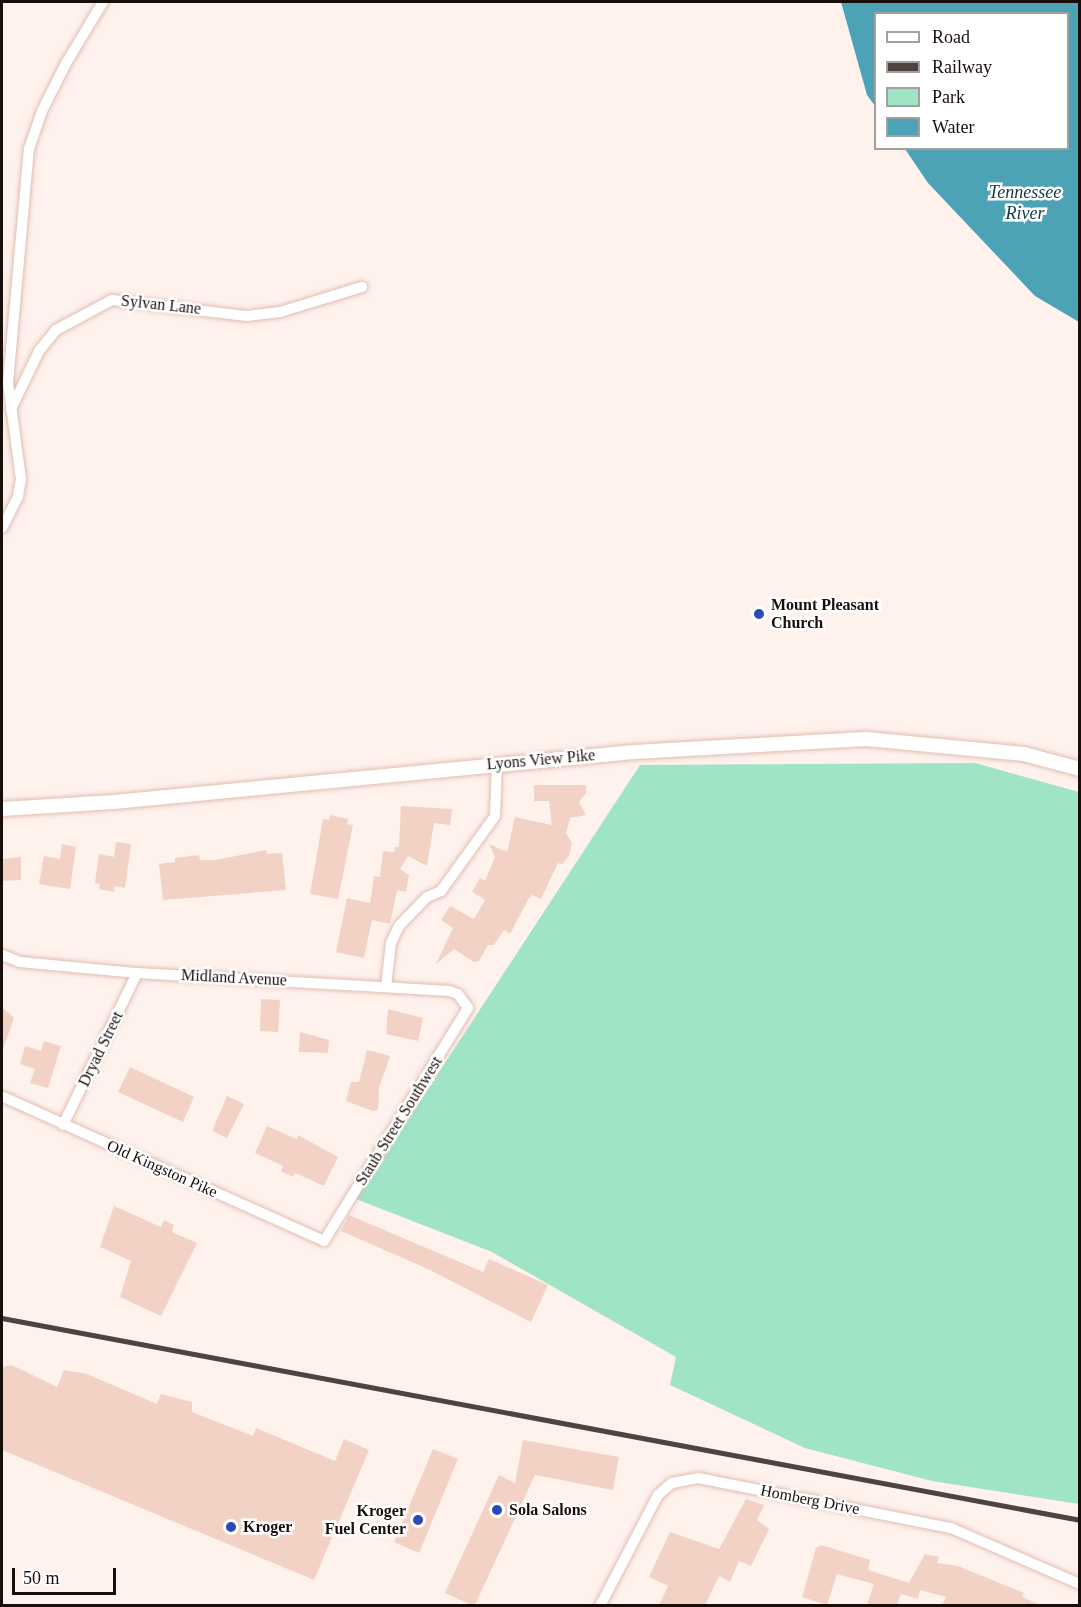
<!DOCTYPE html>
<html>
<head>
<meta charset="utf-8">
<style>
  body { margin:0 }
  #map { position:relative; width:1081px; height:1607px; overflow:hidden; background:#fff1ec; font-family:"Times New Roman",serif }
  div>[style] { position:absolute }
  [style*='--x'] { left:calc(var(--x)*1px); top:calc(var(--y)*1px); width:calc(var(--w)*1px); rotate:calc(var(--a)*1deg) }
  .green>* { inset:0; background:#9fe4c5 }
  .water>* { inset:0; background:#4ca3b6 }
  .building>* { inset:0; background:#f2d2c5 }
  .roads { filter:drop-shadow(0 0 2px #dfbfb2) drop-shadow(0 0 2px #dfbfb2) }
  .minor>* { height:10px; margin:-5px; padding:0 5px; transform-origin:5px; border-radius:5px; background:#fff }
  .tertiary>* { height:14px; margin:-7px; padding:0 7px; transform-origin:7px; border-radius:7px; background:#fff }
  .rail>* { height:4.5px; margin:-2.25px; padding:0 2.25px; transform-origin:2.25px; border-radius:2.25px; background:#4f433f }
  .dots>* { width:16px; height:16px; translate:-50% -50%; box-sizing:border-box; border:3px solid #fff; border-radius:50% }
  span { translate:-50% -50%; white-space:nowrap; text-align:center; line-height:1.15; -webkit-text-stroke:5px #fff; paint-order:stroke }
  .street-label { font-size:16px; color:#190e0a }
  .poi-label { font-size:16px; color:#190e0a; font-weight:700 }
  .left { translate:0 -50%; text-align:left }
  .right { translate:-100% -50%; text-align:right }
  .water-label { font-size:18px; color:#123b44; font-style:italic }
  .frame { position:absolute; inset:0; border:3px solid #190e0a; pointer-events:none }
  .legend { position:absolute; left:874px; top:12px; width:195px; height:138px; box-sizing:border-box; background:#fff; border:2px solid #a39f9d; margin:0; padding:8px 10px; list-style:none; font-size:18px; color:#190e0a }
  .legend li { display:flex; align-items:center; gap:12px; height:30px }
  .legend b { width:30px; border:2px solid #a39f9d }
  .scale { position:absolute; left:12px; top:1568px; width:104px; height:27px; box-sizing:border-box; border:3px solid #190e0a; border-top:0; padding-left:8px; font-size:18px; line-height:21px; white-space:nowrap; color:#190e0a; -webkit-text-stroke:4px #fff; paint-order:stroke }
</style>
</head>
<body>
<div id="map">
  <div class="green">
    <i style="clip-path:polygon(975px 763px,1079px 792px,1079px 1504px,932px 1481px,805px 1448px,670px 1385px,676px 1357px,492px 1252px,356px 1199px,640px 765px)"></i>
  </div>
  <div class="water">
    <i style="clip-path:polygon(841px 2px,1079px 2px,1079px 322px,1035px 296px,928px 183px,905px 149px,1068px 148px,1068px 14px,876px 14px,875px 106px,867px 95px)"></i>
  </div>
  <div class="building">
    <i style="clip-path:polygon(534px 785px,586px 785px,586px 793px,579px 802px,586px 815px,570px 818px,566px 833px,572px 843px,569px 856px,562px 864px,558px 863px,541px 899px,532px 895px,529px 898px,510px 934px,504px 930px,494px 945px,488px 945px,479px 961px,474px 962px,454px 949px,436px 964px,453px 928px,441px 920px,450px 906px,474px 919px,485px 900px,472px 892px,480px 878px,485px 881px,495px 857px,489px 844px,507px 852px,515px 817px,552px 825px,549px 801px,534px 801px)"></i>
    <i style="clip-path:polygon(401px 806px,452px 809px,450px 825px,434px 823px,427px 866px,408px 856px,400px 869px,409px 875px,406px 892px,397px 890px,390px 924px,372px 920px,364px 958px,336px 952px,347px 898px,370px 903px,374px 876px,380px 877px,383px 851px,394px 852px,395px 847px,399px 847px)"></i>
    <i style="clip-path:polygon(330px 815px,348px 819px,347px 824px,353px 825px,338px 899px,310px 894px,323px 819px,329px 820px)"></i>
    <i style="clip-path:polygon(116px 842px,131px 844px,125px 888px,115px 886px,114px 892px,99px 889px,100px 884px,95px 883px,99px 854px,114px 857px)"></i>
    <i style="clip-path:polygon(62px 844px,76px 847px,70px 889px,39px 884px,44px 856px,60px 859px)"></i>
    <i style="clip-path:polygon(266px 850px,267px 854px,282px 853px,286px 890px,163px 900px,159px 864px,175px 862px,175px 858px,199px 855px,200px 860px,216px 860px)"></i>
    <i style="clip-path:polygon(21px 857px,21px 880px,2px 881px,2px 859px)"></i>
    <i style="clip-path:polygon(261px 999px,280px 1000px,278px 1032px,260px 1031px)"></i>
    <i style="clip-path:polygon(2px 1007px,14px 1018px,2px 1052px)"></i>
    <i style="clip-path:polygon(388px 1009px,423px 1018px,418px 1041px,386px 1034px)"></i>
    <i style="clip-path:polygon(300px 1032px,329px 1040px,328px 1053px,299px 1052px)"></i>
    <i style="clip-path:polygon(44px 1041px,61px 1046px,48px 1088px,30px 1083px,35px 1069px,20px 1064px,25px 1046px,41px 1051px)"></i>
    <i style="clip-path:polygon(367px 1050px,390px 1056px,379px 1088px,378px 1110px,373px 1111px,346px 1101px,351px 1082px,359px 1082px)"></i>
    <i style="clip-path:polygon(130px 1067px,194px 1097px,183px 1122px,118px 1092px)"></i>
    <i style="clip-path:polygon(227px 1096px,244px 1104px,227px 1138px,212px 1131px)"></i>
    <i style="clip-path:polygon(267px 1126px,297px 1139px,298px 1135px,338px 1157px,324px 1186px,295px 1173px,293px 1177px,281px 1171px,283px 1166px,255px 1153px)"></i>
    <i style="clip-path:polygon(114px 1206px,161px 1227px,164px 1220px,174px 1225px,172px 1232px,197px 1243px,161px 1316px,120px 1297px,131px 1261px,100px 1247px)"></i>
    <i style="clip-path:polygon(349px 1215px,483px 1272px,489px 1259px,548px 1285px,531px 1322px,430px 1270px,341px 1231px)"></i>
    <i style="clip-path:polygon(12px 1365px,57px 1387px,64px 1370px,87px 1374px,157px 1404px,161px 1394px,192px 1402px,192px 1412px,253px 1436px,256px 1428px,335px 1461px,344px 1439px,369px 1450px,314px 1580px,2px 1450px,2px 1367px)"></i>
    <i style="clip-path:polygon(523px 1440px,619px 1457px,613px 1490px,535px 1475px,475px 1605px,471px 1605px,445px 1593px,499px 1475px,515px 1483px)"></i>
    <i style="clip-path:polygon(433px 1449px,458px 1459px,419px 1553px,394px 1542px)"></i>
    <i style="clip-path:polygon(746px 1499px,764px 1505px,757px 1520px,769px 1529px,751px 1566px,739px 1561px,730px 1582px,719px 1576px,705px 1605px,659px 1605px,668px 1586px,649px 1577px,670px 1532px,719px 1549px)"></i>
    <i style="clip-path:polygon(821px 1545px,870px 1560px,868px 1570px,909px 1583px,925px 1554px,939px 1557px,937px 1563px,958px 1566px,1024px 1593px,1022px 1597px,1041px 1605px,942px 1605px,946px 1597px,920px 1590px,918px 1599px,901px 1594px,897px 1605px,867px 1605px,874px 1584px,837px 1574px,827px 1605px,802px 1597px,816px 1548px)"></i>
  </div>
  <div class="roads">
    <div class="minor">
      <i style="--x:11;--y:409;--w:64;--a:-64.2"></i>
      <i style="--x:39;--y:351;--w:27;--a:-51"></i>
      <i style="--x:56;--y:330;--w:64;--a:-28.2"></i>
      <i style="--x:112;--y:300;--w:136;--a:6.8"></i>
      <i style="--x:247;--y:316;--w:33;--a:-7"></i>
      <i style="--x:280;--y:312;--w:86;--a:-17"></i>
      <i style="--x:2;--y:528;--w:36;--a:-63"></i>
      <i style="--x:18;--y:496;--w:17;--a:-80"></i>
      <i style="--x:21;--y:479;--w:97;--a:-97.7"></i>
      <i style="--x:8;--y:383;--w:235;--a:-84.9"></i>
      <i style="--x:29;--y:149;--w:40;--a:-71.1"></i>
      <i style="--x:42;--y:111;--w:51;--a:-63.4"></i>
      <i style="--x:65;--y:65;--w:74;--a:-58.9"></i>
      <i style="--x:2;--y:955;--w:19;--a:21"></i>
      <i style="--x:20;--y:962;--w:118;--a:5.4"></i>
      <i style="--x:137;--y:973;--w:313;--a:3.3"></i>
      <i style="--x:449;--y:991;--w:9;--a:18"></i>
      <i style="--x:458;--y:994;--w:17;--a:54"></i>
      <i style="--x:468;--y:1008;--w:274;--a:121.7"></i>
      <i style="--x:324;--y:1241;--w:353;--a:-155.8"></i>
      <i style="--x:386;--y:986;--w:43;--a:-83.4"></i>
      <i style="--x:391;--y:943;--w:19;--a:-65"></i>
      <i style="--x:399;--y:926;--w:40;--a:-46"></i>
      <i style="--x:427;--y:897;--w:15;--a:-23"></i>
      <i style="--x:441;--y:891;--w:92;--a:-54.2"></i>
      <i style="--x:495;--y:816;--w:52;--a:-87.8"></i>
      <i style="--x:63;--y:1125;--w:169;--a:-64"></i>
      <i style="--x:600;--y:1606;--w:125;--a:-62.4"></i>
      <i style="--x:658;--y:1495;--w:18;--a:-41"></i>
      <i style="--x:672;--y:1483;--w:26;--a:-11"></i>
      <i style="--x:698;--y:1478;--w:258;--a:11.2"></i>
      <i style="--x:951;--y:1528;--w:141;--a:23.5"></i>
    </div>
    <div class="tertiary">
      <i style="--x:2;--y:809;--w:112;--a:-3.6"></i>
      <i style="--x:114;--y:802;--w:522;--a:-5.49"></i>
      <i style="--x:634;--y:752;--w:232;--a:-3.2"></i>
      <i style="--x:866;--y:739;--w:159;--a:5.4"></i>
      <i style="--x:1024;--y:754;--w:58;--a:15"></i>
    </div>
  </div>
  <div class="rail">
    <i style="--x:2;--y:1318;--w:1097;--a:10.61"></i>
  </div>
  <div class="dots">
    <i style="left:759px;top:614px;background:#2a4aba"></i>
    <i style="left:497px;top:1510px;background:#2a4aba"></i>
    <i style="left:418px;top:1520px;background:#2a4aba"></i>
    <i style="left:231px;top:1527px;background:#2a4aba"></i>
  </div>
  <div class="street-label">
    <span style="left:161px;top:305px;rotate:6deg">Sylvan Lane</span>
    <span style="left:541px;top:760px;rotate:-5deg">Lyons View Pike</span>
    <span style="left:234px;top:978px;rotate:3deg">Midland Avenue</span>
    <span style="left:101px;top:1049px;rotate:-64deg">Dryad Street</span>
    <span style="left:399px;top:1121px;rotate:-58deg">Staub Street Southwest</span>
    <span style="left:162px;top:1169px;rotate:24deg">Old Kingston Pike</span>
    <span style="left:810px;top:1500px;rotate:11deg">Homberg Drive</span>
  </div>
  <div class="poi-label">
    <span class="left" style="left:771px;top:614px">Mount Pleasant<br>Church</span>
    <span class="left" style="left:509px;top:1510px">Sola Salons</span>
    <span class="right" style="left:406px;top:1520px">Kroger<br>Fuel Center</span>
    <span class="left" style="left:243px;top:1527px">Kroger</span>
  </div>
  <div class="water-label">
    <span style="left:1025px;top:203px">Tennessee<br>River</span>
  </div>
  <div class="frame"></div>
  <ul class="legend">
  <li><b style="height:8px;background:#fff"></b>Road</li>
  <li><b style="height:8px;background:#4f433f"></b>Railway</li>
  <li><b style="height:16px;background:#9fe4c5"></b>Park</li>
  <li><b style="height:16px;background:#4ca3b6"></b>Water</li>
  </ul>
  <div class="scale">50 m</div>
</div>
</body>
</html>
